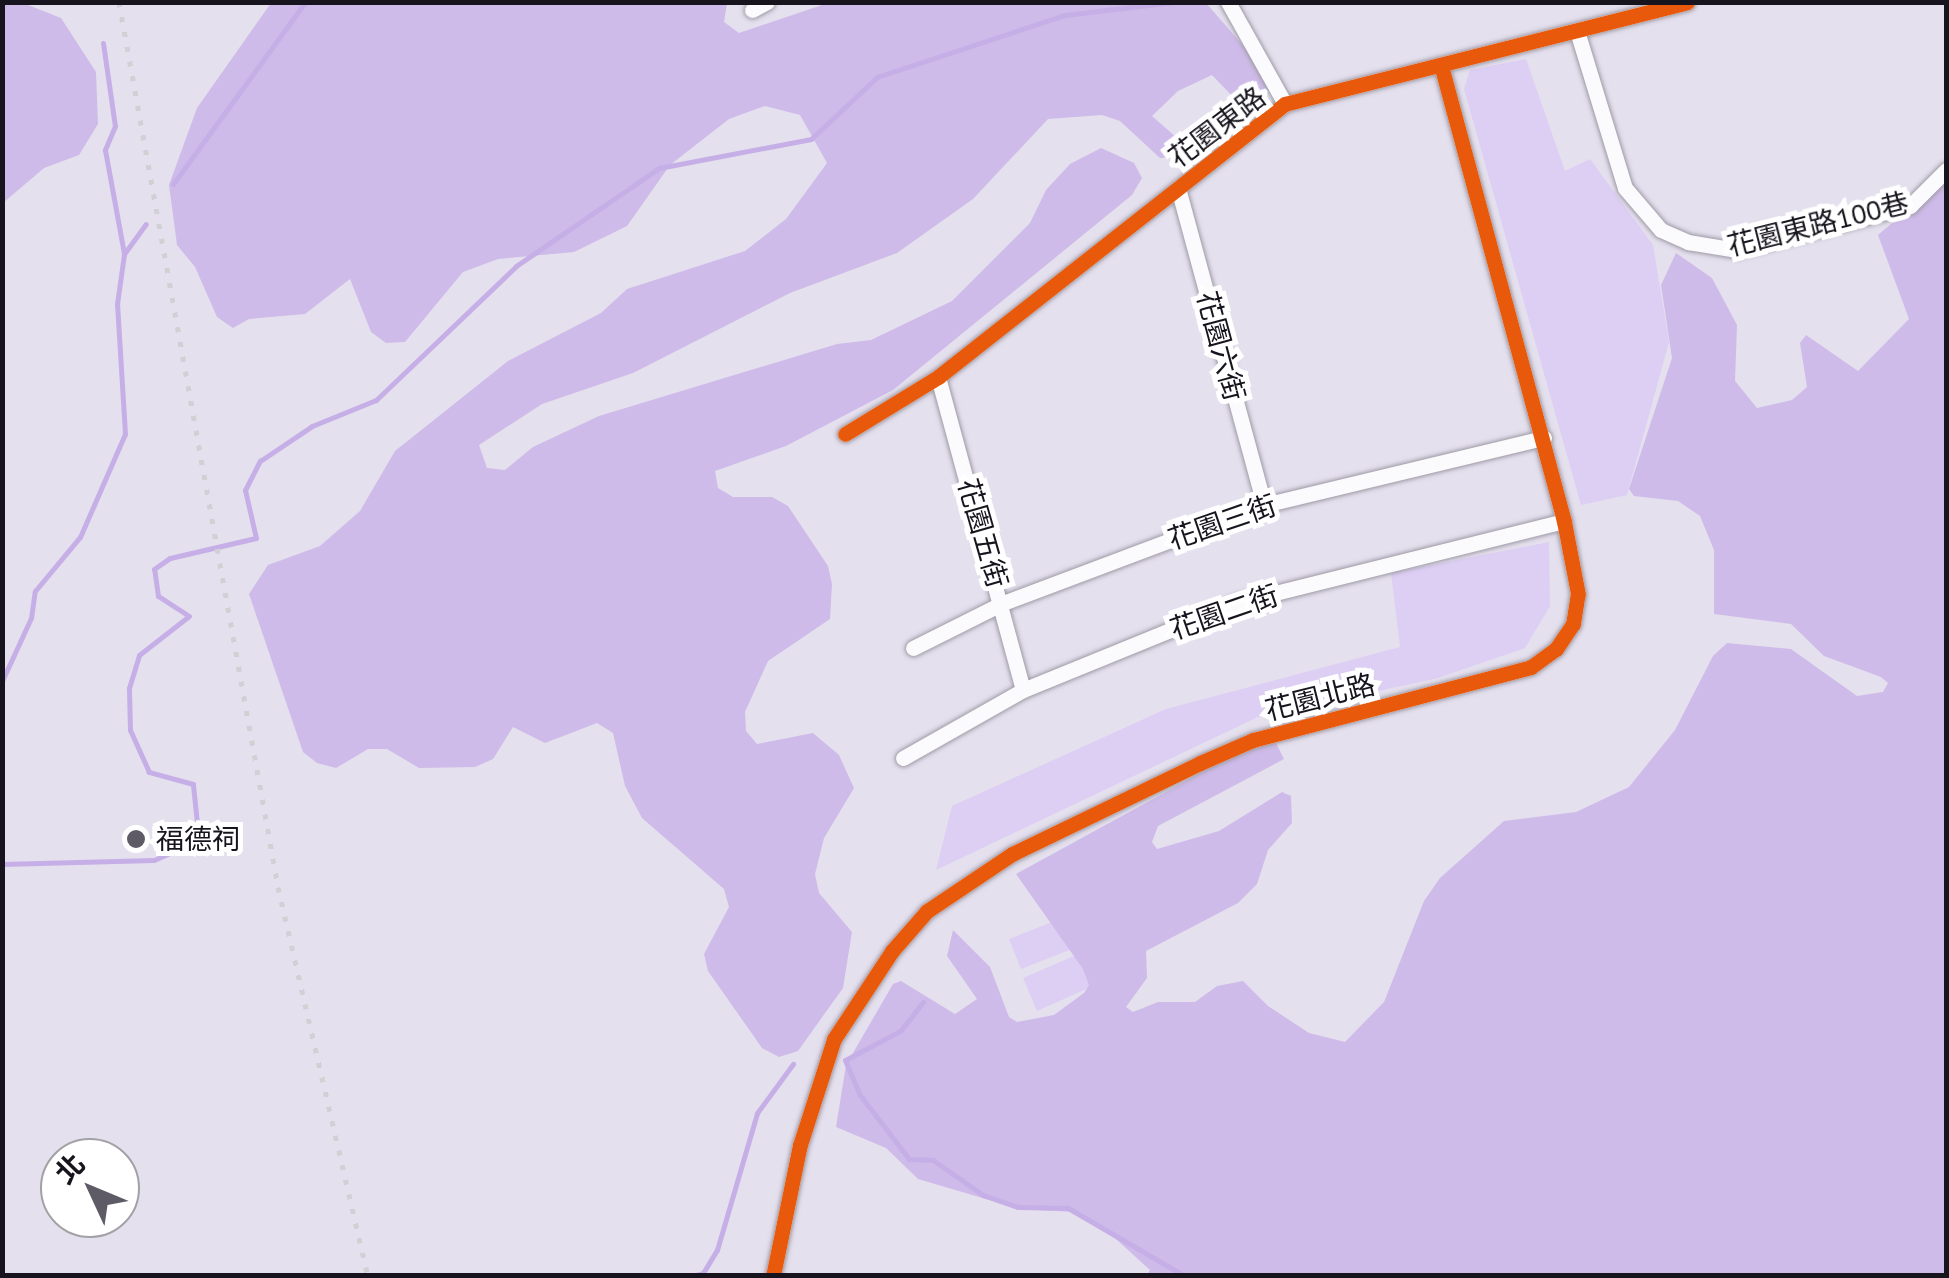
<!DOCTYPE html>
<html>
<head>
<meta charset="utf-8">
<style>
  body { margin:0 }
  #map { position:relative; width:1949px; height:1278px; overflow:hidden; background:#e5e0ee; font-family:"PT Sans","Noto Sans TC",sans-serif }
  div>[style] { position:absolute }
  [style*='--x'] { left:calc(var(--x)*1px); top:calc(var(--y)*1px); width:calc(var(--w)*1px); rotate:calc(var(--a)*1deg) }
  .green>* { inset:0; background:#ddcef4 }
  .forest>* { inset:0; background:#cebbe9 }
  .stream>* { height:5px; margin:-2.5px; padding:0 2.5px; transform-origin:2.5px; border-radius:2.5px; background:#c6afe6 }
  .roads { filter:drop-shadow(0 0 2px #9e9aa5) drop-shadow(0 0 2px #9e9aa5) }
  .minor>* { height:15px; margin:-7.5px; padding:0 7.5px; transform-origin:7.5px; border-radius:7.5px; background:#fbfafc }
  .rail>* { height:5px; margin-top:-2.5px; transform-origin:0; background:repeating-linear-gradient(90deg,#d1d0d4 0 5px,transparent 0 15px) }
  .cycleway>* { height:15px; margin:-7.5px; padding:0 7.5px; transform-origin:7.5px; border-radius:7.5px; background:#e8590c }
  .dots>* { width:28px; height:28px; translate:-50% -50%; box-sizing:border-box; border:5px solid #fff; border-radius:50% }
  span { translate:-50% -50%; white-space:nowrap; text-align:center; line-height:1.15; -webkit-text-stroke:10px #fff; paint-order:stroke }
  .street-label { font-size:28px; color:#17141d }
  .poi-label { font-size:28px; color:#17141d }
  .left { translate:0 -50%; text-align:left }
  .frame { position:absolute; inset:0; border:5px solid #17141d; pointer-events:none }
  .north { position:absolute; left:40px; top:1138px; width:100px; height:100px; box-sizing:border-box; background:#fff; border:2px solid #a2a1a5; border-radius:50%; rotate:314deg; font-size:28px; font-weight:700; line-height:40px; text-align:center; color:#17141d }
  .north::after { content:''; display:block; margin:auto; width:35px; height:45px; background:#5f5b66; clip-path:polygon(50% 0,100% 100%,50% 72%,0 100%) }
</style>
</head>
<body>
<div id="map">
  <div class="green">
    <i style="clip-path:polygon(1526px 59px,1565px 171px,1590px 159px,1653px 245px,1669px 342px,1627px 495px,1581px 505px,1464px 89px,1470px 70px)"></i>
    <i style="clip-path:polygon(1549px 542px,1550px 606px,1525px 648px,1438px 678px,1258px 717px,936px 870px,952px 806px,1166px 709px,1400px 647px,1391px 573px)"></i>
    <i style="clip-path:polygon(1075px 913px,1087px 943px,1021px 969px,1009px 939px)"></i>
    <i style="clip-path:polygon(1088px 950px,1102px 982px,1037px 1011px,1023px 978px)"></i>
  </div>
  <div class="forest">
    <i style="clip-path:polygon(3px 2px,23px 3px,61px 18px,96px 72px,98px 124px,79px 155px,44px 168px,3px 203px)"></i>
    <i style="clip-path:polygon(271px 3px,727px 3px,724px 22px,739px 33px,828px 3px,1206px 3px,1266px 72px,1269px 91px,1256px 105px,1238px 102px,1212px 75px,1178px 91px,1152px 116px,1177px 138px,1180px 156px,1160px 158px,1120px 121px,1102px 115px,1048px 119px,973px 199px,897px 253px,790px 293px,633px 373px,542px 404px,479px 445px,487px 468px,505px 470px,533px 447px,599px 416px,837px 344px,871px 340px,952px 301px,1030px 223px,1046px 190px,1070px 164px,1101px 148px,1134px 163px,1142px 178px,1132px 195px,893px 390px,786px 446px,715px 471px,718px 488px,733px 497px,772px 497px,788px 506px,828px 566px,832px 584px,830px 619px,768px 661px,745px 712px,746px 731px,757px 744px,813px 733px,839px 755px,854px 788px,824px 838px,815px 874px,819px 893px,852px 932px,843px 988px,798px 1051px,779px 1057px,762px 1048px,708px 971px,704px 954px,729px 907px,724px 889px,642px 818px,625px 786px,613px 733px,597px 723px,545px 743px,513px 727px,493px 759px,475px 767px,419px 768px,387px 749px,368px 749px,336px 768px,317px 763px,303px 752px,249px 594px,268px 565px,320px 546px,360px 511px,395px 451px,508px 361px,601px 313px,627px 289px,745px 251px,786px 219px,827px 163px,800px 115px,765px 106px,729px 119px,670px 165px,627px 226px,574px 252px,498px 259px,463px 272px,405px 342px,386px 343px,371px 332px,350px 279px,305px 314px,249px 319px,233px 328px,217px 317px,195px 267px,177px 245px,169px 185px,197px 108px)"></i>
    <i style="clip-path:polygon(1946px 177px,1946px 1275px,1147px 1275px,1150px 1270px,1106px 1230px,1074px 1212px,1020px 1209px,918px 1179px,886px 1148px,836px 1127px,846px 1065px,893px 984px,901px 981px,955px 1014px,977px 999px,947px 956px,953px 930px,990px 967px,1009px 1017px,1017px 1022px,1054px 1015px,1084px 993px,1089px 985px,1083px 969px,1016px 874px,1248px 747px,1276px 743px,1284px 759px,1158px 826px,1152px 842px,1157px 849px,1219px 831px,1282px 792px,1291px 796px,1292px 823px,1268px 850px,1257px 884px,1238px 903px,1146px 951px,1147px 978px,1126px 1007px,1133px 1012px,1158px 1002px,1195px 1002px,1217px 986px,1243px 981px,1268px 1006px,1309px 1033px,1345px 1042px,1384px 1002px,1424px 901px,1440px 878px,1504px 821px,1576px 812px,1629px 787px,1675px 730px,1713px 656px,1727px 643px,1791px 649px,1857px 696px,1883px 692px,1888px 683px,1881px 677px,1824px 656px,1791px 624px,1714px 614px,1714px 550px,1700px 516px,1678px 501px,1634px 496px,1629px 489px,1672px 358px,1661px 285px,1676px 253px,1712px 278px,1737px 325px,1735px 381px,1757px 408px,1792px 400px,1807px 387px,1800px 343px,1806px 335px,1858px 371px,1909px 319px,1878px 235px)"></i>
  </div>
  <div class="stream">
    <i style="--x:103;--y:43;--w:84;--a:81.8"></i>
    <i style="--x:115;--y:126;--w:26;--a:113"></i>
    <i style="--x:105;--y:150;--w:106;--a:79.6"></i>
    <i style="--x:173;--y:184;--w:225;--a:-54"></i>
    <i style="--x:2;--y:681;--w:69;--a:-65.3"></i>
    <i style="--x:31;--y:618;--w:27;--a:-82"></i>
    <i style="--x:35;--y:591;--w:70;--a:-50.2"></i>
    <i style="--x:80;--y:537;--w:112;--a:-66.4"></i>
    <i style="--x:125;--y:434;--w:130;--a:-93.5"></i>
    <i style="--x:117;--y:304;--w:50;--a:-82"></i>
    <i style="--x:124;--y:254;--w:37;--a:-54"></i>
    <i style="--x:2;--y:864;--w:152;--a:-1.5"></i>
    <i style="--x:154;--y:860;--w:39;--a:-24"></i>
    <i style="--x:190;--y:844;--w:22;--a:-72"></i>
    <i style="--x:197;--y:823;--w:39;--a:-96"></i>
    <i style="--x:193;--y:784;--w:46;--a:-164.7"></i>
    <i style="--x:149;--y:772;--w:46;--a:-114.3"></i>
    <i style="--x:130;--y:730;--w:42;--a:-91.4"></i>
    <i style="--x:129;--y:688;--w:34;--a:-73"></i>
    <i style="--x:139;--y:655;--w:63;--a:-38"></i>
    <i style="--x:189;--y:616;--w:37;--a:-147"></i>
    <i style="--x:158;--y:596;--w:27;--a:-98"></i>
    <i style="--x:154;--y:569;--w:19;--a:-35"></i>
    <i style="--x:170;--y:558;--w:88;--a:-13.1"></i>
    <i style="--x:256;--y:538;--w:49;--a:-102.9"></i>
    <i style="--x:245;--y:490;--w:33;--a:-63"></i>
    <i style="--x:260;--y:461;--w:63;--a:-33.9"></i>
    <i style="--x:312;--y:426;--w:69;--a:-22.1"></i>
    <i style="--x:376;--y:400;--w:194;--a:-43.7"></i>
    <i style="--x:516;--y:266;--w:173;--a:-34.4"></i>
    <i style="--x:659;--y:168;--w:155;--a:-10.8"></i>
    <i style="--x:811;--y:139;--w:91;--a:-43.2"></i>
    <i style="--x:877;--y:77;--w:198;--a:-18.3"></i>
    <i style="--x:1065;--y:15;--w:109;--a:-6.9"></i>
    <i style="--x:923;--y:1002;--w:37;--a:128"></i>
    <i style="--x:900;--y:1031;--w:62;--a:152.2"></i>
    <i style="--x:845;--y:1060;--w:38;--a:67"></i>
    <i style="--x:860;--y:1095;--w:81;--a:52.6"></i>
    <i style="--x:909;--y:1159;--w:24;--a:2"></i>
    <i style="--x:933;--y:1160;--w:61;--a:35"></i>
    <i style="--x:983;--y:1195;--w:37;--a:19"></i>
    <i style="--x:1018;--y:1207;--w:50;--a:1.1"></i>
    <i style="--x:1068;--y:1208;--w:135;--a:30.2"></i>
    <i style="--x:692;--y:1276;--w:11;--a:-15"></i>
    <i style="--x:703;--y:1273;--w:27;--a:-59"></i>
    <i style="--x:717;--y:1250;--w:143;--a:-73.7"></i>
    <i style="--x:757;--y:1113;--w:61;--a:-53.7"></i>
  </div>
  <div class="roads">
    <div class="minor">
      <i style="--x:1228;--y:2;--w:117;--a:60.8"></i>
      <i style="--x:752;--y:10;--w:17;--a:-28"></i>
      <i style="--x:1577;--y:31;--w:164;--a:73"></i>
      <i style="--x:1625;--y:188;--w:55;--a:49.4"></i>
      <i style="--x:1661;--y:230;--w:30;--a:24"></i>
      <i style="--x:1688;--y:242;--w:50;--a:9.3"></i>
      <i style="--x:1737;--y:250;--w:179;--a:-14.3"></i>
      <i style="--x:1910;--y:206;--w:51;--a:-45"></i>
      <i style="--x:1178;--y:188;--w:328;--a:74.8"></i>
      <i style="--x:938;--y:377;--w:324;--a:74.8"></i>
      <i style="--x:845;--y:434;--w:109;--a:-31.5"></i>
      <i style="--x:938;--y:377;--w:442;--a:-38.2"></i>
      <i style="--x:1285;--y:104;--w:415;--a:-14.2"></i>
      <i style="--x:913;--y:648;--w:101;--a:-26.6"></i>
      <i style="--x:1003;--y:603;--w:279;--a:-20.6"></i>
      <i style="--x:1264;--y:505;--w:288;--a:-13.5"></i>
      <i style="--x:903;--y:758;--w:138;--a:-29.5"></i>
      <i style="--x:1023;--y:690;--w:233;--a:-22.2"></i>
      <i style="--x:1239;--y:602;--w:335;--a:-14"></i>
      <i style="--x:773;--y:1276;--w:134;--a:-78.4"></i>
      <i style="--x:800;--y:1145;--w:111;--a:-72.2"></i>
      <i style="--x:834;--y:1039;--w:105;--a:-56.6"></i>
      <i style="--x:892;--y:951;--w:53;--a:-48.8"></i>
      <i style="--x:927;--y:911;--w:102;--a:-33.8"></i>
      <i style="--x:1012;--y:854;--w:209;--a:-25.8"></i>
      <i style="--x:1200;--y:763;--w:58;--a:-23.5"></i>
      <i style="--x:1253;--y:740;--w:287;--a:-14.7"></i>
      <i style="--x:1531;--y:667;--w:31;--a:-36"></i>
      <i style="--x:1556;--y:649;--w:30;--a:-56"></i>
      <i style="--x:1573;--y:624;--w:30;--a:-81"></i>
      <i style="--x:1578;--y:594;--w:74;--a:-100.9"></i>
      <i style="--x:1564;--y:521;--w:469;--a:-105.1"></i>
    </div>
  </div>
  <div class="rail">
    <i style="--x:119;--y:2;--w:899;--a:79.81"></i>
    <i style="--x:278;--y:887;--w:399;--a:77"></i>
  </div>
  <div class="cycleway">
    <i style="--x:845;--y:434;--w:109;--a:-31.5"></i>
    <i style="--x:938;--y:377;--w:442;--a:-38.2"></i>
    <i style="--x:1285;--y:104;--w:415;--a:-14.2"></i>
    <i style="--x:773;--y:1276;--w:134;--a:-78.4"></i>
    <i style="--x:800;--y:1145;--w:111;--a:-72.2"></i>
    <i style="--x:834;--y:1039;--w:105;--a:-56.6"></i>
    <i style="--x:892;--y:951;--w:53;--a:-48.8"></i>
    <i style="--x:927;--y:911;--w:102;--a:-33.8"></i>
    <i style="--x:1012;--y:854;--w:209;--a:-25.8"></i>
    <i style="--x:1200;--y:763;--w:58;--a:-23.5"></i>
    <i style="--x:1253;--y:740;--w:287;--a:-14.7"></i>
    <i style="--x:1531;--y:667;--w:31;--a:-36"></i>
    <i style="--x:1556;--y:649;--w:30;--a:-56"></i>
    <i style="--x:1573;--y:624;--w:30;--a:-81"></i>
    <i style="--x:1578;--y:594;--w:74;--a:-100.9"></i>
    <i style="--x:1564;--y:521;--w:469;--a:-105.1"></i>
  </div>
  <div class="dots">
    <i style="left:136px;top:839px;background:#5f5b66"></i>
  </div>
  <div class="street-label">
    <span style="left:1217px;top:127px;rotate:-37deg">花園東路</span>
    <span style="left:1818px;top:224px;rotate:-14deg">花園東路100巷</span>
    <span style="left:1221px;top:346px;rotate:75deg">花園六街</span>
    <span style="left:1222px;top:522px;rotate:-19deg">花園三街</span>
    <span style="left:983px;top:533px;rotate:74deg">花園五街</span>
    <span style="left:1224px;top:612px;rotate:-19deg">花園二街</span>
    <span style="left:1320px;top:697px;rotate:-14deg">花園北路</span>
  </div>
  <div class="poi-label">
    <span class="left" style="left:156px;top:839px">福德祠</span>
  </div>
  <div class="frame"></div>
  <div class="north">北</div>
</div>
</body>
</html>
